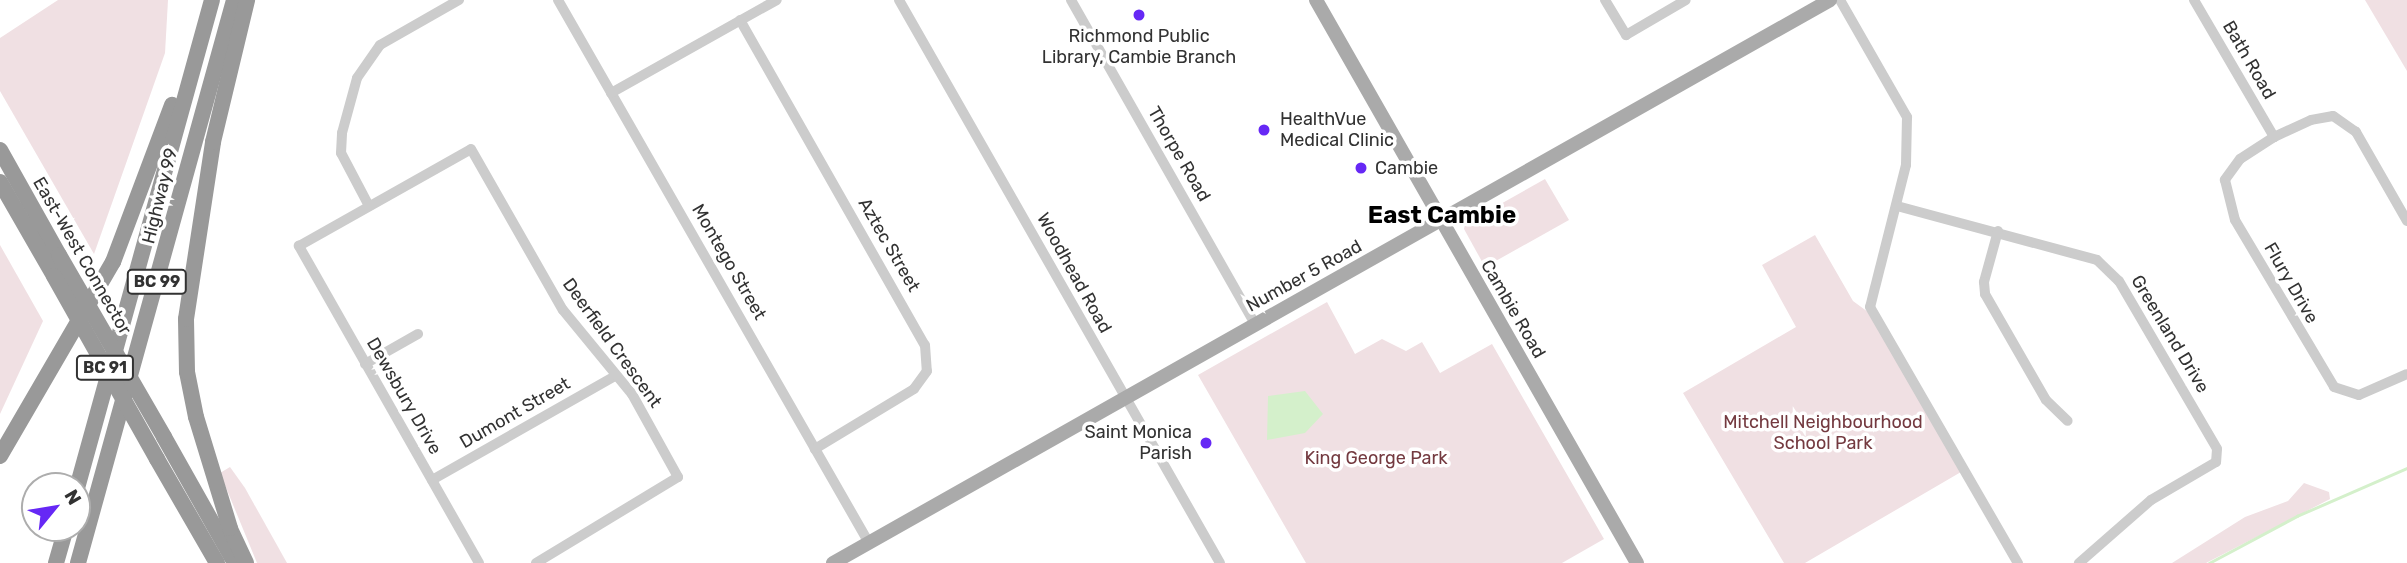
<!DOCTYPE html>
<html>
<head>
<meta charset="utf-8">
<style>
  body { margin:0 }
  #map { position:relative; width:2407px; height:563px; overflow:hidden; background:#fff; font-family:Rubik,sans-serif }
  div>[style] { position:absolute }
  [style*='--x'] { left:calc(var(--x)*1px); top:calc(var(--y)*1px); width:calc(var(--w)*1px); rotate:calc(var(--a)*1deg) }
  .green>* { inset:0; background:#f0e0e3 }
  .water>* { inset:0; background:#d4f0cb }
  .stream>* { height:2.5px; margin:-1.25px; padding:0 1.25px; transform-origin:1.25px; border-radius:1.25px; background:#d4f0cb }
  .minor>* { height:10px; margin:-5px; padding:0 5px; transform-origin:5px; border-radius:5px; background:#ccc }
  .major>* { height:14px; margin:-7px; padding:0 7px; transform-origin:7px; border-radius:7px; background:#aaa }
  .highway>* { height:16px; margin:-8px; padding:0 8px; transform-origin:8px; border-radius:8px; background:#999 }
  .highway-bridge>* { height:16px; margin:-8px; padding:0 8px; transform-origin:8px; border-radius:8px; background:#999 }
  .dots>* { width:19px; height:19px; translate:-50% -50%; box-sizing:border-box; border:4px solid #fff; border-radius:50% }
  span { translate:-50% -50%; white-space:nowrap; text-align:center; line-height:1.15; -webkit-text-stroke:7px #fff; paint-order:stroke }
  .shield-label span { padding:2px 5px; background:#fff; border:2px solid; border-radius:5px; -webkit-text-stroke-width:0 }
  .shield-label { font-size:16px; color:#323232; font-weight:700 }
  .poi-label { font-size:18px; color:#323232 }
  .left { translate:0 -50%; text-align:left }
  .right { translate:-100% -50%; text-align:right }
  .street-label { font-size:18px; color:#323232 }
  .park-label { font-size:18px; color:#743a40 }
  .district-label { font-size:24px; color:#000; font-weight:700 }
  .north { position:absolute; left:21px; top:472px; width:70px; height:70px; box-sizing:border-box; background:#fff; border:2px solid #adadad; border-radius:50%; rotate:60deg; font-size:19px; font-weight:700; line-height:28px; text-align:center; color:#323232 }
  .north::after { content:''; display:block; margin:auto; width:24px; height:32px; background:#6628f5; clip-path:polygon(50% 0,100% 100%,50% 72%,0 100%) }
</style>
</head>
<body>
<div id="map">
  <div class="green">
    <i style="clip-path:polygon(58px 0,168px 0,165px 53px,94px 254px,0 91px,0 38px)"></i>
    <i style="clip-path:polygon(2365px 0,2407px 0,2407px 71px)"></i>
    <i style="clip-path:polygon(1545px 179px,1569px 220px,1485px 267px,1464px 229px,1465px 224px)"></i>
    <i style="clip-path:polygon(1815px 235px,1853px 301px,1868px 312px,1961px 472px,1805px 563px,1784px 563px,1683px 393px,1796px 327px,1762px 265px)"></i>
    <i style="clip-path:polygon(0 245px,43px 321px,0 414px)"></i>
    <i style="clip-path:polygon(1327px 302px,1355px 354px,1382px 339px,1406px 351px,1422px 342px,1440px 373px,1492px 344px,1604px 539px,1562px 563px,1306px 563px,1198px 375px)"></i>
    <i style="clip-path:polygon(230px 467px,245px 488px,287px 563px,257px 563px,220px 473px)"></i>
    <i style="clip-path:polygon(2304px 483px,2329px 492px,2330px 499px,2206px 563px,2172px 563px,2245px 517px,2288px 501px)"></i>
  </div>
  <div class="water">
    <i style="clip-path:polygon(1305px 391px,1323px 414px,1305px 433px,1267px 440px,1268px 396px)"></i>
  </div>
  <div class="stream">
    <i style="--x:2209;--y:563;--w:100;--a:-28.1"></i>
    <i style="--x:2297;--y:516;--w:120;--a:-23.6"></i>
  </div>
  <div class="minor">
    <i style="--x:558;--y:0;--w:626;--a:60.2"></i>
    <i style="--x:899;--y:0;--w:648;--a:60.31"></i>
    <i style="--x:1071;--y:0;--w:374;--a:60.4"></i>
    <i style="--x:1605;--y:0;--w:41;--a:59"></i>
    <i style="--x:1626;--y:35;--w:69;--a:-30.3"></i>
    <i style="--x:1840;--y:0;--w:135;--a:60.2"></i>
    <i style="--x:1907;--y:117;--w:48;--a:91.2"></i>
    <i style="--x:1906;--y:165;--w:146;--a:104.2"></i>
    <i style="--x:1870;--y:307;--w:296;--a:60"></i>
    <i style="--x:2194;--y:0;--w:159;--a:59.7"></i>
    <i style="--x:740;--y:20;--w:374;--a:60.4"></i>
    <i style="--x:925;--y:345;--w:26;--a:86"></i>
    <i style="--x:927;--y:371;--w:22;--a:126"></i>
    <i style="--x:914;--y:389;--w:116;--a:148.8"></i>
    <i style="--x:611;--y:93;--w:190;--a:-29.3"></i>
    <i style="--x:369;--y:206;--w:60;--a:-117.8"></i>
    <i style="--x:341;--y:153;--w:20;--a:-87"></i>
    <i style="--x:342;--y:133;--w:57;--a:-74.7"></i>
    <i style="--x:357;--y:78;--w:40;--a:-55.1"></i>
    <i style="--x:380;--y:45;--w:91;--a:-29.7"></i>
    <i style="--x:1897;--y:206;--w:207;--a:15.1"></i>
    <i style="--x:2097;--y:260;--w:30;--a:44"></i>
    <i style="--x:2119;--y:281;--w:194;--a:59.7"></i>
    <i style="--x:2217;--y:449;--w:13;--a:94"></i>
    <i style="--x:2216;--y:462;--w:75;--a:149.7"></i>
    <i style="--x:2151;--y:500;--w:96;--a:138.8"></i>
    <i style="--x:2407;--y:221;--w:103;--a:-119.8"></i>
    <i style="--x:2356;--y:132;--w:28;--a:-145"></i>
    <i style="--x:2333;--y:116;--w:22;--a:170"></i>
    <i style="--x:2311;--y:120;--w:41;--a:155.3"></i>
    <i style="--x:2274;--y:137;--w:40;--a:147.1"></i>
    <i style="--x:2240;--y:159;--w:26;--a:126"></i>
    <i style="--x:2225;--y:180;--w:41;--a:76"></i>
    <i style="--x:2235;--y:220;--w:194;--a:59.3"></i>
    <i style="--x:2334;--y:387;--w:26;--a:18"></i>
    <i style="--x:2359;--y:395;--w:52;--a:-23.6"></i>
    <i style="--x:1998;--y:231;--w:53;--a:105.4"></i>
    <i style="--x:1984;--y:282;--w:12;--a:85"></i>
    <i style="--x:1985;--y:294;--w:122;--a:60.1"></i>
    <i style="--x:2046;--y:400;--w:30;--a:44"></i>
    <i style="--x:365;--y:364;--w:61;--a:-29.5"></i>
    <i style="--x:432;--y:480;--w:210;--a:-29.6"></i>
    <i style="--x:479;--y:563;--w:365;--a:-119.6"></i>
    <i style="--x:299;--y:246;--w:197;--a:-29.4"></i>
    <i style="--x:471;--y:149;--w:185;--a:60.3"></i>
    <i style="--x:563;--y:310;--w:109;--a:50.6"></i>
    <i style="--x:632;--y:394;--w:95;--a:61"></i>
    <i style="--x:678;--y:477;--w:166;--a:148.8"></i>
  </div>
  <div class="major">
    <i style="--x:1316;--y:0;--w:648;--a:60.31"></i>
    <i style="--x:833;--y:563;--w:1145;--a:-29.45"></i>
  </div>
  <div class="highway">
    <i style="--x:0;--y:150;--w:120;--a:60.7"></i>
    <i style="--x:0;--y:182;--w:108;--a:60.1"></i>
    <i style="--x:164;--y:437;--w:145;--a:60.6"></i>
    <i style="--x:0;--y:456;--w:225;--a:-59.8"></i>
    <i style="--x:113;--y:262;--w:168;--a:-69.4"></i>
    <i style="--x:157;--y:459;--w:120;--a:60"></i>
    <i style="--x:77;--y:488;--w:506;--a:-74.54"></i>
    <i style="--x:56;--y:563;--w:36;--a:-74"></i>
    <i style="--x:78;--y:563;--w:584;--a:-74.51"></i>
    <i style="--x:246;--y:563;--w:38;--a:-115"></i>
    <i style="--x:230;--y:528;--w:116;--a:-107"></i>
    <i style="--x:196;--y:417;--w:46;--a:-101.3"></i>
    <i style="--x:187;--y:372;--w:53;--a:-91.1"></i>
    <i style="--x:186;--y:319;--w:179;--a:-81.3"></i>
    <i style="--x:213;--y:142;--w:146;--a:-76.5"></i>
  </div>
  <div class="highway-bridge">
    <i style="--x:59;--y:255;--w:210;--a:60"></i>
    <i style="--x:54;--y:276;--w:210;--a:60.6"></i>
  </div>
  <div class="dots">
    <i style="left:1139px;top:15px;background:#6628f5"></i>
    <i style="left:1264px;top:130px;background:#6628f5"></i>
    <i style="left:1361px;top:168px;background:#6628f5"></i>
    <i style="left:1206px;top:443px;background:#6628f5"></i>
  </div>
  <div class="shield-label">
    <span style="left:157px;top:282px">BC 99</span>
    <span style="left:105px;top:368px">BC 91</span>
  </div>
  <div class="poi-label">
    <span style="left:1139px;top:47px">Richmond Public<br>Library, Cambie Branch</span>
    <span class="left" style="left:1280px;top:130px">HealthVue<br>Medical Clinic</span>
    <span class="left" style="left:1375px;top:168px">Cambie</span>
    <span class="right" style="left:1192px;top:443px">Saint Monica<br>Parish</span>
  </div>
  <div class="street-label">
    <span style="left:2249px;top:60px;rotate:60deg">Bath Road</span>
    <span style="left:1179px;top:154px;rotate:60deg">Thorpe Road</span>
    <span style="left:160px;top:196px;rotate:-76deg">Highway 99</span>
    <span style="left:889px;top:245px;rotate:60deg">Aztec Street</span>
    <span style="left:82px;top:256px;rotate:60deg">East-West Connector</span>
    <span style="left:729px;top:262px;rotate:60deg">Montego Street</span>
    <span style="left:1074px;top:273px;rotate:61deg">Woodhead Road</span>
    <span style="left:1304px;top:276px;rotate:-29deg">Number 5 Road</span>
    <span style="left:2291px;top:283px;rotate:60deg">Flury Drive</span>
    <span style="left:1513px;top:309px;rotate:60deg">Cambie Road</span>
    <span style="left:2170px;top:334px;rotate:59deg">Greenland Drive</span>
    <span style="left:612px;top:343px;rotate:54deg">Deerfield Crescent</span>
    <span style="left:404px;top:396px;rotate:60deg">Dewsbury Drive</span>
    <span style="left:515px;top:413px;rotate:-30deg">Dumont Street</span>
  </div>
  <div class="park-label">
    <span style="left:1823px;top:433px">Mitchell Neighbourhood<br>School Park</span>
    <span style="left:1376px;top:458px">King George Park</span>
  </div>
  <div class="district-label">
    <span style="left:1442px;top:216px">East Cambie</span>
  </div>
  <div class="north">N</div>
</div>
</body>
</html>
